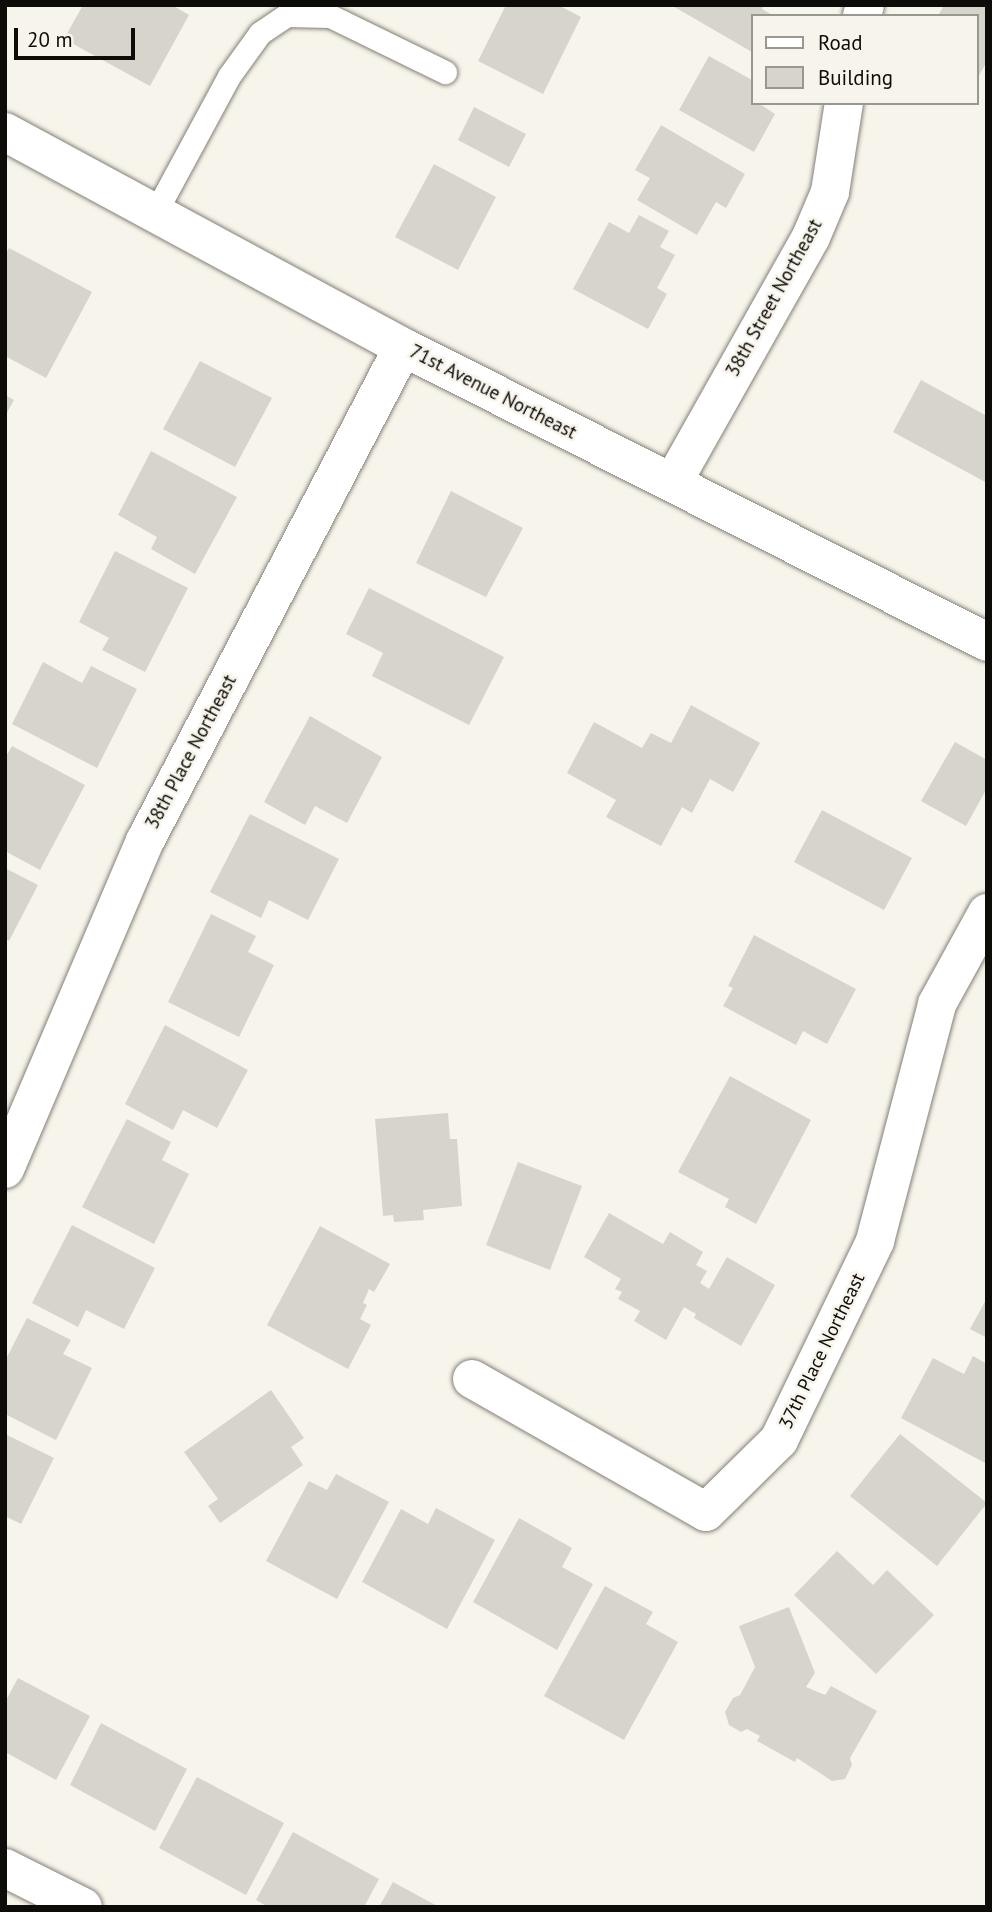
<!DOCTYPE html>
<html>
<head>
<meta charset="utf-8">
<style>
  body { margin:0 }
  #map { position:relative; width:992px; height:1912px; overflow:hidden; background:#f7f4eb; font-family:"PT Sans",sans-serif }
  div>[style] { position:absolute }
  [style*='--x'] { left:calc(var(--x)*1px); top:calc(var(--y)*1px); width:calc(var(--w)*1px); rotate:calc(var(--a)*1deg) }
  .building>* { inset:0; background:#d7d4cc }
  .roads { filter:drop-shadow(0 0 2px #838078) drop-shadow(0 0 2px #838078) }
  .service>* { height:23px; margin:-11.5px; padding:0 11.5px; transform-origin:11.5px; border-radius:11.5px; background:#fff }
  .minor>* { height:38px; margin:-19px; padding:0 19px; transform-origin:19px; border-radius:19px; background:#fff }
  .tertiary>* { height:38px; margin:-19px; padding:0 19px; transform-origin:19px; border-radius:19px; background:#fff }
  span { translate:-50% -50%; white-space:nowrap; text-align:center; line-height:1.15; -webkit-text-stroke:5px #f7f4eb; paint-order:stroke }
  .street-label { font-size:19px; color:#0d0c09 }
  .frame { position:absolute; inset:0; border:7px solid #0d0c09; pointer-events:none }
  .legend { position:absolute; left:751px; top:14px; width:228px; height:91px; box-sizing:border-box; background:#f7f4eb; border:2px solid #999791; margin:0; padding:9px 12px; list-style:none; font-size:21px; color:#0d0c09 }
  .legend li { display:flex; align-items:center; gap:14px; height:35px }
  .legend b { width:35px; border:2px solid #999791 }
  .scale { position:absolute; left:14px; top:28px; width:121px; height:32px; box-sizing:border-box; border:4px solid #0d0c09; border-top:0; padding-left:9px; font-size:21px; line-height:24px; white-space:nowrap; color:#0d0c09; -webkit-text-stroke:5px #f7f4eb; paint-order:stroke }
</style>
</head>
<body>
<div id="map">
  <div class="building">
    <i style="clip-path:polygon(83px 5px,172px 5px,189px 15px,150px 86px,64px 39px)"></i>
    <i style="clip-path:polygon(506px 5px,558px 5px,581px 17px,543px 94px,478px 61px)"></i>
    <i style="clip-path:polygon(671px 5px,764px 5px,762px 9px,774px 16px,752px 16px,752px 52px)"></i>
    <i style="clip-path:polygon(944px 5px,987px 5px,987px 61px,976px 81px,976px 16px,938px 16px)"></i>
    <i style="clip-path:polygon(709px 56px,752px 80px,752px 103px,758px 103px,775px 114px,754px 152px,679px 110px)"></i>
    <i style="clip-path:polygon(474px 107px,526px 134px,509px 167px,458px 140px)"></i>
    <i style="clip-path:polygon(661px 125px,745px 174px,726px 208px,716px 202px,697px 235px,637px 200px,650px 178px,635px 170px)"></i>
    <i style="clip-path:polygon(434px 164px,496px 197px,458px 270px,395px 237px)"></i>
    <i style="clip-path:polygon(639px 215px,669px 231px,660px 247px,675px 255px,657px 288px,667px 294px,648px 329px,573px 289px,609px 222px,629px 233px)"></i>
    <i style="clip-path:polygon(9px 248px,92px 292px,46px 378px,5px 356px,5px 255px)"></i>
    <i style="clip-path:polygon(200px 361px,272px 398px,235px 467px,163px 429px)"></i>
    <i style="clip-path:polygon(921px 380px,987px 416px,987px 483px,893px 432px)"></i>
    <i style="clip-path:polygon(5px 395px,14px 400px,5px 416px)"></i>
    <i style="clip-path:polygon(151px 451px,237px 497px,195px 574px,151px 549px,157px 537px,118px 515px)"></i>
    <i style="clip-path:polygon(451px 491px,523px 528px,486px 597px,416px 563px)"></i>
    <i style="clip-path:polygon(115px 551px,188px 588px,145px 672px,102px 650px,109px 638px,79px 622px)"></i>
    <i style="clip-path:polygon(369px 588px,504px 657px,469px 725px,372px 676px,383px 653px,346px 634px)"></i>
    <i style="clip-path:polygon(43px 662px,82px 683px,91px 666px,137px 689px,97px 768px,12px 724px)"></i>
    <i style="clip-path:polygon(691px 705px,760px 743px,733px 792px,710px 779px,692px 813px,682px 807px,661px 846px,606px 817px,616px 800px,567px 773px,594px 722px,642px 748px,651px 733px,671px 743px)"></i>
    <i style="clip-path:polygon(310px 716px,382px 757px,347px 823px,315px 806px,305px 825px,264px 802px)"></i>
    <i style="clip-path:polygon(955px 742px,987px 760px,987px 788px,966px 826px,921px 801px)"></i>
    <i style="clip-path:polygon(12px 746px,85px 785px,40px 870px,5px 851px,5px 758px)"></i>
    <i style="clip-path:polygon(822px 810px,912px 858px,884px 910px,794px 862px)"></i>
    <i style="clip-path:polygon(250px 814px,339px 859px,308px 920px,269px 900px,261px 918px,210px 892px)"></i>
    <i style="clip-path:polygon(5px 868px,38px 885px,9px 941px,5px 939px)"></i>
    <i style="clip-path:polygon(211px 914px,256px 936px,248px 952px,274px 965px,239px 1037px,168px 1002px)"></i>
    <i style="clip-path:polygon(754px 935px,856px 989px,827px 1044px,803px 1031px,796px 1045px,723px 1006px,733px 988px,728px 986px)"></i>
    <i style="clip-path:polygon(165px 1025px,248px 1070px,217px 1128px,183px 1110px,173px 1130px,125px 1104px)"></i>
    <i style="clip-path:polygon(730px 1076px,811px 1120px,756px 1224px,725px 1207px,729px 1199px,678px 1172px)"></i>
    <i style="clip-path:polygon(448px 1113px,450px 1139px,457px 1139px,462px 1206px,423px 1210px,424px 1220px,394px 1222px,393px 1215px,383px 1216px,375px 1119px)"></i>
    <i style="clip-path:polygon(127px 1119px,171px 1142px,162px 1160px,189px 1174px,154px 1244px,82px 1207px)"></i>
    <i style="clip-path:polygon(518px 1162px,582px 1186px,550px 1270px,486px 1245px)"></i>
    <i style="clip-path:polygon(609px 1213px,663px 1244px,670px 1232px,703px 1252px,696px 1265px,707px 1271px,700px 1283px,709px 1289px,727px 1257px,775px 1285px,741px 1346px,694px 1318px,696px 1314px,684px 1307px,666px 1340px,634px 1321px,640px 1311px,618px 1299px,622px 1292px,615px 1289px,621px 1279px,584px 1257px)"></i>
    <i style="clip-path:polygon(72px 1225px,155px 1268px,124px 1329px,86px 1310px,78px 1327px,32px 1303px)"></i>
    <i style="clip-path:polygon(320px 1226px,390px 1264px,374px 1292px,369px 1289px,363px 1303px,367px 1305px,360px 1319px,371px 1325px,348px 1369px,267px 1325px)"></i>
    <i style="clip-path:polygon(987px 1298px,987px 1338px,970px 1329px)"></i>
    <i style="clip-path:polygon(27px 1318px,71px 1340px,63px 1354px,92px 1368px,56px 1440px,5px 1414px,5px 1361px)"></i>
    <i style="clip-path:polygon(973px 1356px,987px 1364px,987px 1464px,901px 1418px,933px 1358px,964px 1374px)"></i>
    <i style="clip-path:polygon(271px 1390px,304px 1438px,291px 1447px,303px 1465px,220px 1523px,208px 1506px,218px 1499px,184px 1452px)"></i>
    <i style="clip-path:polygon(5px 1434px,54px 1458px,21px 1524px,5px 1516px)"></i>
    <i style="clip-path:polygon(900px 1434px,987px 1503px,937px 1566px,850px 1496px)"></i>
    <i style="clip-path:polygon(336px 1474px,389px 1502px,337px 1599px,266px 1561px,309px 1481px,327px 1490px)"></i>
    <i style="clip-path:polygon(436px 1508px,495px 1540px,447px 1629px,362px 1582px,401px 1509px,428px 1524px)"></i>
    <i style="clip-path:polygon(519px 1518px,572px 1548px,562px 1567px,593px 1584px,557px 1650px,473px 1602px)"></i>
    <i style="clip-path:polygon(837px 1551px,873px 1585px,887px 1570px,934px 1615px,876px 1674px,794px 1595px)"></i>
    <i style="clip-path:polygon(605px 1586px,653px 1612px,646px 1624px,678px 1642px,624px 1740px,544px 1696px)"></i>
    <i style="clip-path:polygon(789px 1607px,815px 1673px,806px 1687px,825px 1695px,831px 1686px,877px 1711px,850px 1758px,852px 1765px,845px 1779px,832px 1781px,797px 1758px,795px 1762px,757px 1741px,760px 1736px,747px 1729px,741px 1732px,729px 1725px,725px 1712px,733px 1698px,740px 1695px,755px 1667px,739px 1626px)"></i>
    <i style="clip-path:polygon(18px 1678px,90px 1716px,56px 1780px,5px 1752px,5px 1702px)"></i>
    <i style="clip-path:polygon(101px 1723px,187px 1769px,155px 1831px,70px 1785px)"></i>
    <i style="clip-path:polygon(197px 1777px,284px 1823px,246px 1895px,159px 1848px)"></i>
    <i style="clip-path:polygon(293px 1832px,379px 1879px,364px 1907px,268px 1907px,256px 1900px)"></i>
    <i style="clip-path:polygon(393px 1882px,439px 1907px,379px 1907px)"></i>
  </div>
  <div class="roads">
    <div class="service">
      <i style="--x:155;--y:213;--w:156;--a:-61.6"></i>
      <i style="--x:229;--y:76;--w:53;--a:-54.2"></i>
      <i style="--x:260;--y:33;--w:32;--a:-34"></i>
      <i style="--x:287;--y:15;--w:43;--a:1.3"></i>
      <i style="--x:330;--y:16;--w:128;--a:26"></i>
    </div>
    <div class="minor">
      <i style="--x:862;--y:16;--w:11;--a:-75"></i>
      <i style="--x:673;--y:482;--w:281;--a:-60.6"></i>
      <i style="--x:811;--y:237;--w:49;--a:-67.1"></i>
      <i style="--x:830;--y:192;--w:90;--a:-81.1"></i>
      <i style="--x:5;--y:1169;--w:357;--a:-66.9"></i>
      <i style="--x:145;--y:841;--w:557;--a:-62.42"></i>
      <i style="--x:472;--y:1379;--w:269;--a:29.6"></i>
      <i style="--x:706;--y:1512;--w:103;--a:-44.6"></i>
      <i style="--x:779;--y:1440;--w:221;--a:-64.2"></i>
      <i style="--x:875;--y:1241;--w:245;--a:-75.3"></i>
      <i style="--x:937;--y:1004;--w:104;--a:-61.2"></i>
      <i style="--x:5;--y:1868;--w:87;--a:26.6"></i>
    </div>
    <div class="tertiary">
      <i style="--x:5;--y:132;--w:452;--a:28.4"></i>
      <i style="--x:403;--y:347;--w:654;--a:26.8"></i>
    </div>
  </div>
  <div class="street-label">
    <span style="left:774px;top:298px;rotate:-61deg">38th Street Northeast</span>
    <span style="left:493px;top:392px;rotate:27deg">71st Avenue Northeast</span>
    <span style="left:191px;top:752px;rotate:-62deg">38th Place Northeast</span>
    <span style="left:822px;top:1351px;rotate:-64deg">37th Place Northeast</span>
  </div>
  <div class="frame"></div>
  <ul class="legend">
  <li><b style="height:9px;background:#fff"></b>Road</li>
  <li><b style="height:19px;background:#d7d4cc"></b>Building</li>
  </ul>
  <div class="scale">20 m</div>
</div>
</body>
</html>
